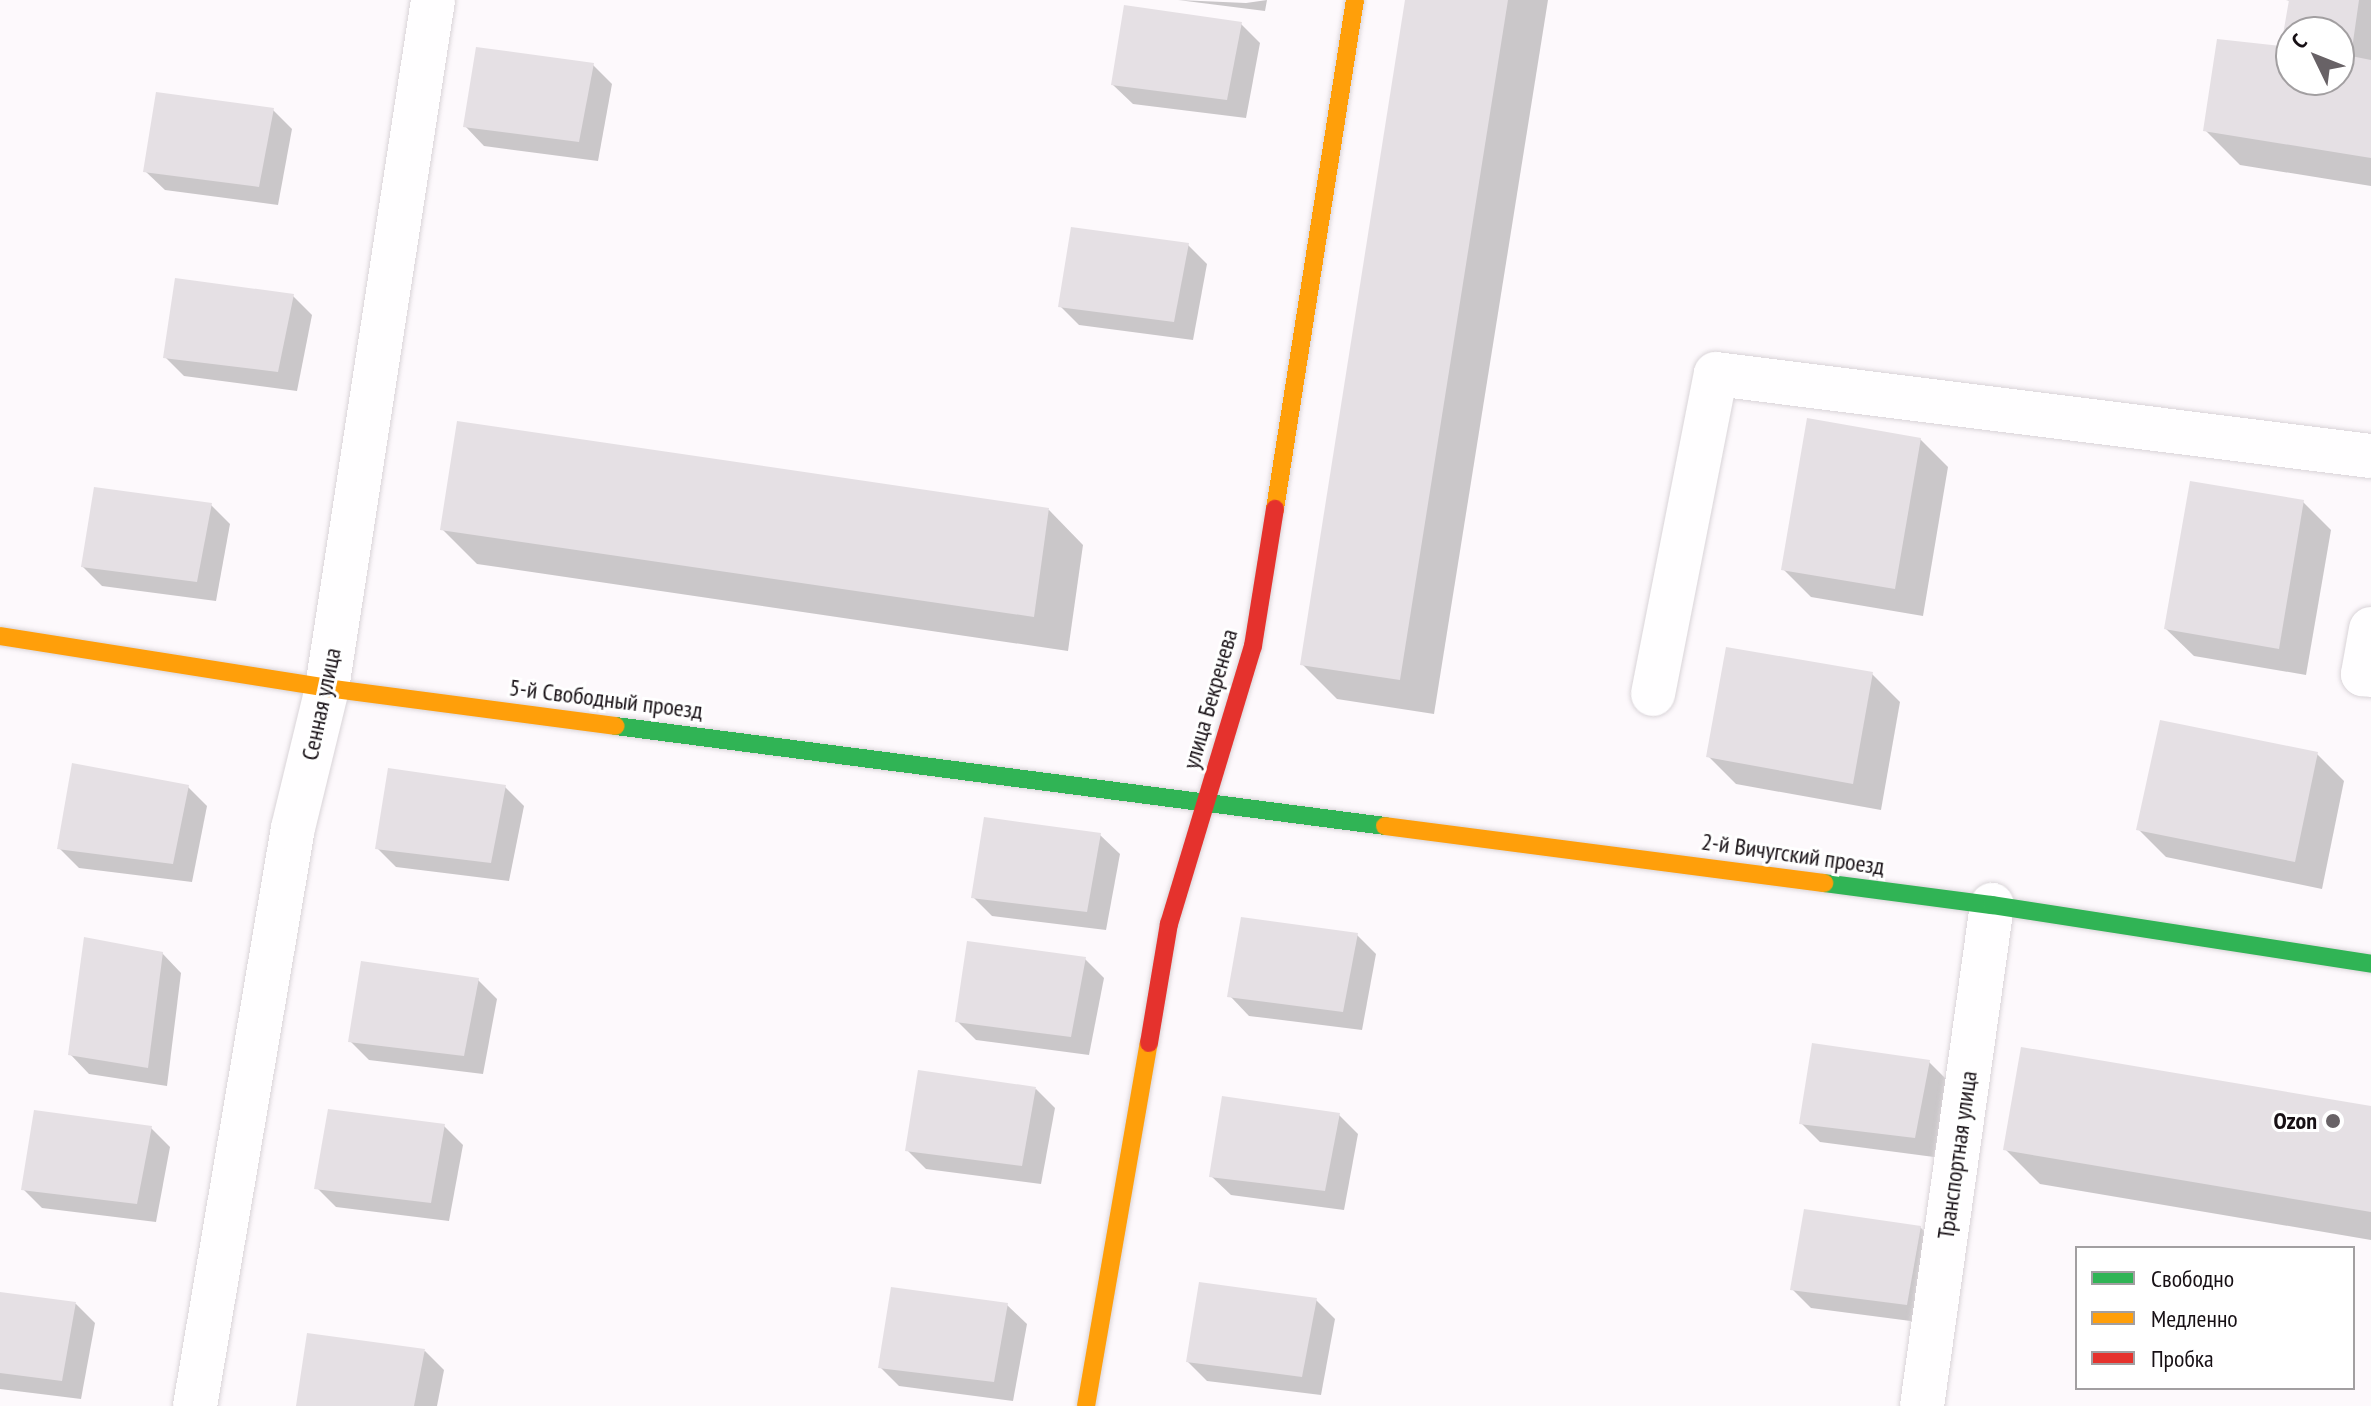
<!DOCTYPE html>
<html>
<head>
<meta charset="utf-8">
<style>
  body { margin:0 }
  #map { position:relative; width:2371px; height:1406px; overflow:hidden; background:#fdf9fc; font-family:"PT Sans Narrow",sans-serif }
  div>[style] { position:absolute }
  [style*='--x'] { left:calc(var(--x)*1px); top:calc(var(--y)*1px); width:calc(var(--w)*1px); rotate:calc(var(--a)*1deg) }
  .shadow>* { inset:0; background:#0003 }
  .building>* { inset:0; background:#e5e0e4 }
  .roads { filter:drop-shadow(0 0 2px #d9d4d8) drop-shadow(0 0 2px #d9d4d8) }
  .street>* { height:44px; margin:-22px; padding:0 22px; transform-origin:22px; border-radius:22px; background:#fffeff }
  .fast>* { height:18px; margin:-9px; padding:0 9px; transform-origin:9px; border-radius:9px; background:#30b455 }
  .slow>* { height:18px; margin:-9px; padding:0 9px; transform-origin:9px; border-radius:9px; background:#ff9f0a }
  .jam>* { height:18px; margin:-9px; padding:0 9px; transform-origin:9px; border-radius:9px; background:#e5322d }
  .dots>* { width:22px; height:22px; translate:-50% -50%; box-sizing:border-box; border:4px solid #fff; border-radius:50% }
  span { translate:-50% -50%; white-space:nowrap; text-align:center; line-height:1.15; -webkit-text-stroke:6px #fff; paint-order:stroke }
  .street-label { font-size:24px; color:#171015 }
  .poi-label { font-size:24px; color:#171015; font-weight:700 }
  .right { translate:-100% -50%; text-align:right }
  .legend { position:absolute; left:2075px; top:1246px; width:280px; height:144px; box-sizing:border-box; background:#fff; border:2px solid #a29fa1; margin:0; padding:10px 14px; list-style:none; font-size:24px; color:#171015 }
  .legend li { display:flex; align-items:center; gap:16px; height:40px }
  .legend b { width:40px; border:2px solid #a29fa1 }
  .north { position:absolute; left:2275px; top:16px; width:80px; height:80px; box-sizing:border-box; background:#fff; border:2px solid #a29fa1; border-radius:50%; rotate:313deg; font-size:22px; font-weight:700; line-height:32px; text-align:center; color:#171015 }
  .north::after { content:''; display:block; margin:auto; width:28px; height:36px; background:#686266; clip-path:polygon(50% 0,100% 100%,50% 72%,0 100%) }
</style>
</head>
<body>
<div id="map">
  <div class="shadow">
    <i style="clip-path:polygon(1178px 0,1246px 3px,1267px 0,1265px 11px)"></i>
    <i style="clip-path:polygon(1407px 0,1548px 0,1434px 714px,1337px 699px,1302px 664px)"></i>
    <i style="clip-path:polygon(evenodd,2286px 0,2371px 0,2371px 186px,2240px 165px,2205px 130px,2283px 48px,2291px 1px,2286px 0,2291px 32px,2339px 32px,2339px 80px,2291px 80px,2291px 32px)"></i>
    <i style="clip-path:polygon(1241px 24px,1260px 43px,1246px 118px,1133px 104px,1113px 85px)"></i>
    <i style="clip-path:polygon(593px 65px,612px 84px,598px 161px,484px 146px,465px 126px)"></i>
    <i style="clip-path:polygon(273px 110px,292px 129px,278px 205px,165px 190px,145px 171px)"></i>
    <i style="clip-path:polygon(1188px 245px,1207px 264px,1193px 340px,1079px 325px,1060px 306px)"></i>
    <i style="clip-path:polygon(293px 296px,312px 315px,297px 391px,184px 376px,165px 357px)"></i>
    <i style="clip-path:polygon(1920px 439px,1948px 467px,1923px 616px,1811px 597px,1783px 569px)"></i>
    <i style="clip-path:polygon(2303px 502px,2331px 530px,2306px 675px,2194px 656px,2166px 629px)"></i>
    <i style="clip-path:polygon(211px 505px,230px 524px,216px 601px,102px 586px,83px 567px)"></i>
    <i style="clip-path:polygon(1049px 510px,1083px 545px,1068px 651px,477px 564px,442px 529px)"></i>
    <i style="clip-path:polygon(1872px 674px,1900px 702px,1881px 810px,1736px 784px,1708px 756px)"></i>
    <i style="clip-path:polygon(2317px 754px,2344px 781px,2322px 889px,2166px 857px,2138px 829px)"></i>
    <i style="clip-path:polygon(188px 787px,207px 806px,192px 882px,79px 868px,59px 848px)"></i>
    <i style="clip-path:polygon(505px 787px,524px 806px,509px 881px,396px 867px,377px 848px)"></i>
    <i style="clip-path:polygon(1100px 835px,1120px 854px,1106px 930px,992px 916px,973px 897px)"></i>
    <i style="clip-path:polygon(1357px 935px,1376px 954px,1362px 1030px,1249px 1016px,1230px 996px)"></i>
    <i style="clip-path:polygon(162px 953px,181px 973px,167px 1086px,89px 1074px,70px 1054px)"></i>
    <i style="clip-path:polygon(1085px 959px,1104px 978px,1089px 1055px,976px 1040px,957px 1021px)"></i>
    <i style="clip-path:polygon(478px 980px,497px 999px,483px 1074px,369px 1060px,350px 1041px)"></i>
    <i style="clip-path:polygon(1929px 1062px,1948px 1081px,1934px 1157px,1820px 1142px,1801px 1123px)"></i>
    <i style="clip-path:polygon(1036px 1089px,1055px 1108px,1041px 1184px,926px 1169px,907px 1150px)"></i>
    <i style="clip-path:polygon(2371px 1108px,2371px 1240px,2040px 1184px,2005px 1149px)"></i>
    <i style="clip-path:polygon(1339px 1115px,1358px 1134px,1344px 1210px,1231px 1195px,1211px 1176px)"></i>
    <i style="clip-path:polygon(444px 1126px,463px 1145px,449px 1221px,336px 1207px,317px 1188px)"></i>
    <i style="clip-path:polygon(151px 1128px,170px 1147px,156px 1222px,42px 1208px,23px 1189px)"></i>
    <i style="clip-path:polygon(1920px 1227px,1940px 1247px,1926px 1323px,1811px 1308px,1792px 1289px)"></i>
    <i style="clip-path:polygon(0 1294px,76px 1304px,95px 1323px,81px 1399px,0 1389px)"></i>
    <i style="clip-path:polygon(1316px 1300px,1335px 1319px,1321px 1395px,1207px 1381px,1188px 1362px)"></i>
    <i style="clip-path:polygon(1007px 1305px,1027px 1324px,1013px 1401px,899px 1386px,880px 1367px)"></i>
    <i style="clip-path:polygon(425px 1351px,444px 1370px,437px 1406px,298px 1406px)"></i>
  </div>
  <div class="building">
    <i style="clip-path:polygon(1405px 0,1508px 0,1400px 680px,1300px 665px)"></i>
    <i style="clip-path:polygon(evenodd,2289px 0,2359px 0,2351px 56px,2371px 60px,2371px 158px,2203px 131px,2217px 39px,2281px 46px,2289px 0,2291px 32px,2339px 32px,2339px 80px,2291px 80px,2291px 32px)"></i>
    <i style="clip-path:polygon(1124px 5px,1242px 22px,1227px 100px,1111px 85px)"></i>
    <i style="clip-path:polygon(476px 47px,594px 63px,579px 142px,463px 127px)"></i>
    <i style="clip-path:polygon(156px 92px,274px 108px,259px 187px,143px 172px)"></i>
    <i style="clip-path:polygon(1071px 227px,1189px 243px,1174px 322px,1058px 307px)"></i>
    <i style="clip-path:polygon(175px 278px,294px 294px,278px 372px,163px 358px)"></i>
    <i style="clip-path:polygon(1807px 418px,1921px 438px,1895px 589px,1781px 570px)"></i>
    <i style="clip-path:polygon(457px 421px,1049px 508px,1034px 617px,440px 530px)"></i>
    <i style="clip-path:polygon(2190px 481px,2304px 500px,2279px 649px,2164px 629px)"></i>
    <i style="clip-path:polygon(94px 487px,212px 503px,197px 582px,81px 567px)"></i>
    <i style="clip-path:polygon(1726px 647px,1873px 672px,1853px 784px,1706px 757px)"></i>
    <i style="clip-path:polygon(2160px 720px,2318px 752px,2295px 862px,2136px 830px)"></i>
    <i style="clip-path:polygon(72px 763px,189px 785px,173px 864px,57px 849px)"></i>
    <i style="clip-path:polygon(388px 768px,506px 785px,491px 863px,375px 849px)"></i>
    <i style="clip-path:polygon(984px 817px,1101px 833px,1087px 912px,971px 898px)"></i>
    <i style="clip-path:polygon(1241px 917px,1358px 933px,1343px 1012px,1227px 997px)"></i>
    <i style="clip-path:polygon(84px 937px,163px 952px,148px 1068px,68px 1055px)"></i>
    <i style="clip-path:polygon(967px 941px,1086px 957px,1071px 1037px,955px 1022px)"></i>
    <i style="clip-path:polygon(361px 961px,479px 978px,464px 1056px,348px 1042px)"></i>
    <i style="clip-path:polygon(1812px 1043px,1930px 1060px,1915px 1138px,1799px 1124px)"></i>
    <i style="clip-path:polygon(2021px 1047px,2371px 1106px,2371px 1212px,2003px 1150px)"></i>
    <i style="clip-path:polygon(918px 1070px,1036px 1087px,1022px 1166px,905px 1151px)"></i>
    <i style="clip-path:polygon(1222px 1096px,1340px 1113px,1325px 1191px,1209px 1177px)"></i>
    <i style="clip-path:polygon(328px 1109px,445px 1124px,431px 1203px,314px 1189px)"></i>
    <i style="clip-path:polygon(34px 1110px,152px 1126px,137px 1204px,21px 1190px)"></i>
    <i style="clip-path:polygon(1804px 1209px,1921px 1226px,1907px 1305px,1790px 1290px)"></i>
    <i style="clip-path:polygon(1199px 1282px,1317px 1298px,1302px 1377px,1186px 1362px)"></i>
    <i style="clip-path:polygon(891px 1287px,1008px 1303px,994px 1382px,878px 1368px)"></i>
    <i style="clip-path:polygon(0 1292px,76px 1302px,62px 1381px,0 1373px)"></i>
    <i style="clip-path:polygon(307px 1333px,425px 1349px,414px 1406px,296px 1406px)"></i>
  </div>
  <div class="roads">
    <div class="street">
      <i style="--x:2371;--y:629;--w:46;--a:100.1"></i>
      <i style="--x:2363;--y:674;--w:8;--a:7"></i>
      <i style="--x:1653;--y:694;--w:326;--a:-78.9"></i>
      <i style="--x:1716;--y:374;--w:660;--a:7.14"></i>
      <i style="--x:195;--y:1406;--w:586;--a:-80.38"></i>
      <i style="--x:293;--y:828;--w:144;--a:-76.3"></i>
      <i style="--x:327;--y:688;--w:696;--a:-81.24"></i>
      <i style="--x:1922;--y:1406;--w:506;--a:-82.05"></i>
    </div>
    <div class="fast">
      <i style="--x:616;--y:726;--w:775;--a:7.41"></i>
      <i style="--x:1824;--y:883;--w:169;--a:7.5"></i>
      <i style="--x:1992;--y:905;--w:384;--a:8.8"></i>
    </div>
    <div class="slow">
      <i style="--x:1275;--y:509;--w:515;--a:-81.07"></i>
      <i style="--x:0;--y:636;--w:331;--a:9"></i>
      <i style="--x:327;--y:688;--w:291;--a:7.5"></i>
      <i style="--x:1385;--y:826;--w:443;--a:7.4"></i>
      <i style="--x:1086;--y:1406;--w:368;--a:-80.2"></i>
    </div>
    <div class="jam">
      <i style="--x:1149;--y:1043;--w:121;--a:-80.5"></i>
      <i style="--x:1169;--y:924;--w:290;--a:-73.2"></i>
      <i style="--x:1253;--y:646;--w:139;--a:-80.9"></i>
    </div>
  </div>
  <div class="dots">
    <i style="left:2333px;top:1121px;background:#686266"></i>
  </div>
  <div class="street-label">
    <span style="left:606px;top:699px;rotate:7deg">5-й Свободный проезд</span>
    <span style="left:1210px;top:699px;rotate:-74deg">улица Бекренева</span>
    <span style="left:321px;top:704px;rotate:-78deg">Сенная улица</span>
    <span style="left:1793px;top:854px;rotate:8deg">2-й Вичугский проезд</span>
    <span style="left:1957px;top:1155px;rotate:-82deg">Транспортная улица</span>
  </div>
  <div class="poi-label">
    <span class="right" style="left:2317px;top:1121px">Ozon</span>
  </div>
  <ul class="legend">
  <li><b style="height:10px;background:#30b455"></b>Свободно</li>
  <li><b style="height:10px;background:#ff9f0a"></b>Медленно</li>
  <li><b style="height:10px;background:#e5322d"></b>Пробка</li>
  </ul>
  <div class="north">С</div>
</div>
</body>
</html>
